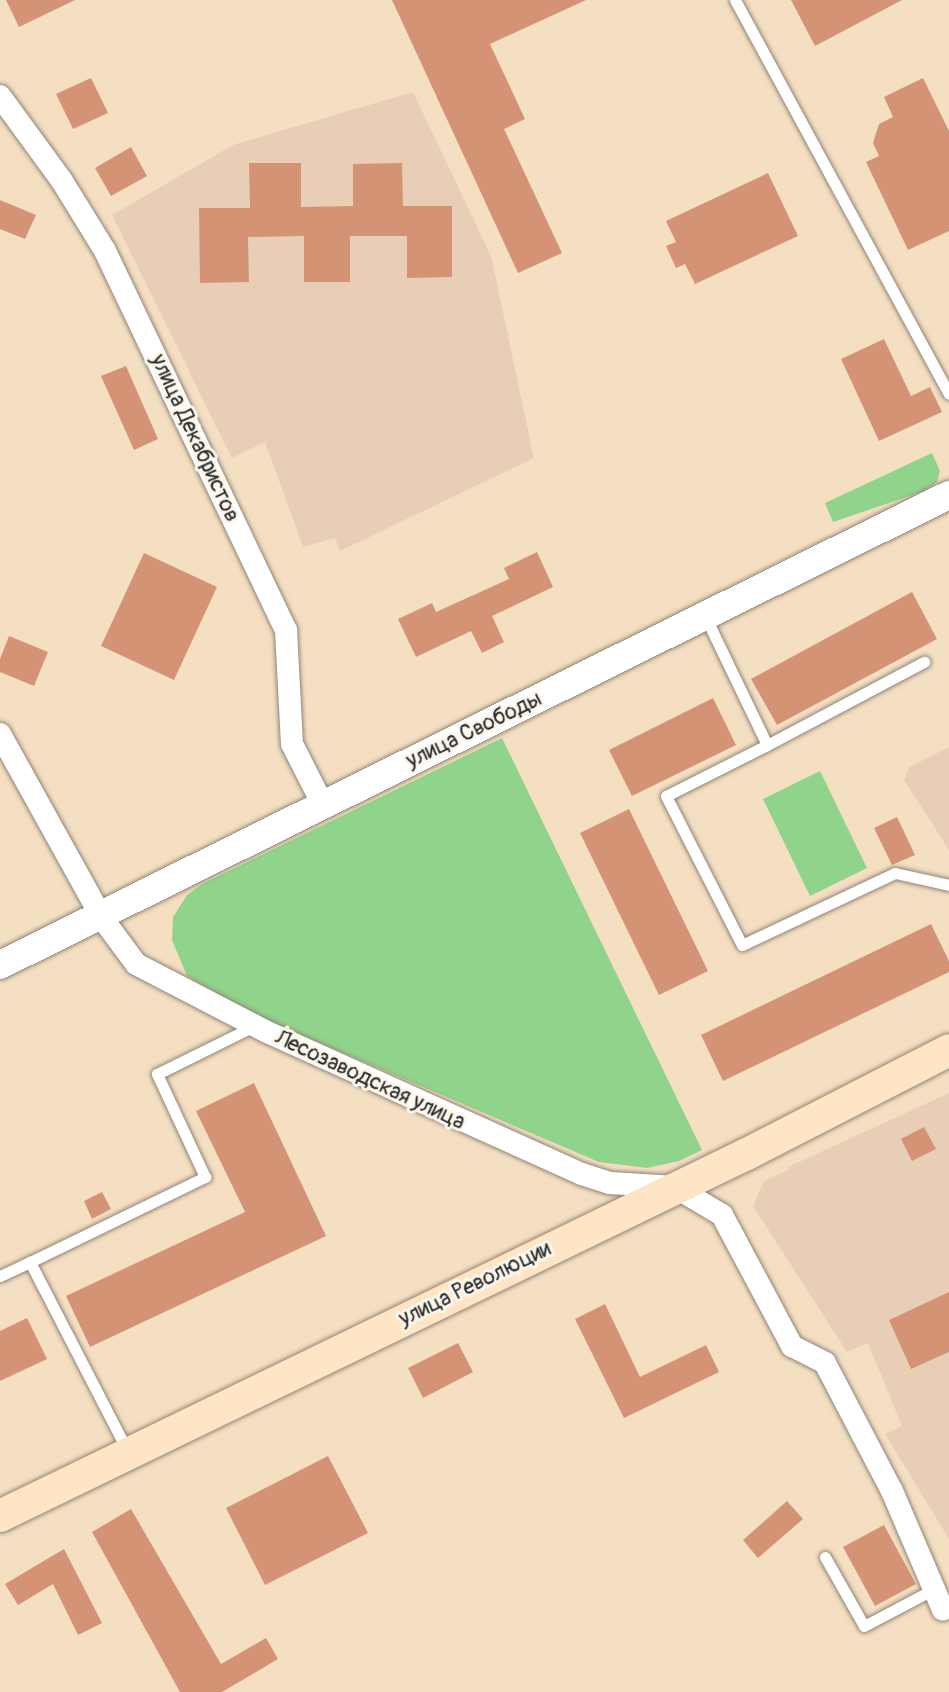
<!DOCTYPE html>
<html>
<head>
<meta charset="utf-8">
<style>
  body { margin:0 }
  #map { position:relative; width:949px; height:1692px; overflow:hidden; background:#f5dfc3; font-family:Pangolin,sans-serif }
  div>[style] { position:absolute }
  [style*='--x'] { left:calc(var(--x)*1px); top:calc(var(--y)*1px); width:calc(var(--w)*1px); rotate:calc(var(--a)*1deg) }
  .built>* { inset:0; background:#e9ceb7 }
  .green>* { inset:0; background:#90d38b }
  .building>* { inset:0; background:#d59375 }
  .roads { filter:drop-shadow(0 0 2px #908577) drop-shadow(0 0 2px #908577) }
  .service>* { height:11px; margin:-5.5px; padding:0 5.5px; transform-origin:5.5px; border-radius:5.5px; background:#fff }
  .minor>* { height:22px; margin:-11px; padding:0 11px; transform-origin:11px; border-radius:11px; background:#fff }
  .tertiary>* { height:28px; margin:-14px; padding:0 14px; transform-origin:14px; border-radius:14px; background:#fff }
  .secondary>* { height:32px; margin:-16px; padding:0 16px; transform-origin:16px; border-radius:16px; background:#fde5c5 }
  span { translate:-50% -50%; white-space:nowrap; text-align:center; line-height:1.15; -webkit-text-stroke:6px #fbf7ec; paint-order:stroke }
  .street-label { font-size:22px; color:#2b2b2b }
</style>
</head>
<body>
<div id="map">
  <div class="built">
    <i style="clip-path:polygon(413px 92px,491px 256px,534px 458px,340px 551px,335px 538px,303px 547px,265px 442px,232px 458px,112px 215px,233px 145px)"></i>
    <i style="clip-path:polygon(949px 747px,949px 850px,904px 780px,909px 767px)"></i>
    <i style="clip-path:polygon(949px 1093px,949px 1539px,885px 1434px,902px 1426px,868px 1343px,847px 1352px,753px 1206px,764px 1181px,789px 1170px,788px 1167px)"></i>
  </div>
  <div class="green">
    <i style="clip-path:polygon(932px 453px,940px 471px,937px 482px,924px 491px,833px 522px,825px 503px)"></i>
    <i style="clip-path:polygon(502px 738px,702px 1150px,679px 1161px,647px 1168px,599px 1162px,252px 1014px,187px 976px,172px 940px,173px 917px,187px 895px,202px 884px)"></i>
    <i style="clip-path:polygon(820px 771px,867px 868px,810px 896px,763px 799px)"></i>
  </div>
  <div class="building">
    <i style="clip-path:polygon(6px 0,75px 0,19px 27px)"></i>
    <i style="clip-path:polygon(392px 0,586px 0,490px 44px,525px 119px,504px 129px,562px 253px,518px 273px)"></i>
    <i style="clip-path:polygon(791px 0,902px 0,815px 46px)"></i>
    <i style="clip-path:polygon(91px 78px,108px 113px,73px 129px,56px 94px)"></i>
    <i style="clip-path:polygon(923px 78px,949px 131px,949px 231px,908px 250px,866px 162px,879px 156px,873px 143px,879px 124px,893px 117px,884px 97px)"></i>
    <i style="clip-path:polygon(131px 147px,147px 176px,111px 196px,95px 168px)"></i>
    <i style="clip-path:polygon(249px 163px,301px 163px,301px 207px,353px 206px,353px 164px,402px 163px,403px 206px,452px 206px,452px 277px,407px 278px,407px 236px,350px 236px,350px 282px,304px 282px,304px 236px,248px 237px,249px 282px,200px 283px,199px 208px,250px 208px)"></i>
    <i style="clip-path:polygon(768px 173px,798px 236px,695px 284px,685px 264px,676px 268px,666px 246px,676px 242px,666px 221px)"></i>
    <i style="clip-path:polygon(0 200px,36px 215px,25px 239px,0 229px)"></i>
    <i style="clip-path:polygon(884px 339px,911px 396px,930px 387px,942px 412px,879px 441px,841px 359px)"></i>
    <i style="clip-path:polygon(126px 366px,158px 439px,134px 450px,101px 376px)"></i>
    <i style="clip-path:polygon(537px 552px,553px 587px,492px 616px,504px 642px,482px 653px,471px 631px,416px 657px,398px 619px,432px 603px,436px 612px,509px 579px,504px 568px)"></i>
    <i style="clip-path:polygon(144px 553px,217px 587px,174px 680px,101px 646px)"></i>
    <i style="clip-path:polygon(912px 592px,937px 639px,777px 725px,751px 679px)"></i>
    <i style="clip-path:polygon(9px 636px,48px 652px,34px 686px,0 672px,0 659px)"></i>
    <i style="clip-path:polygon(713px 698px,736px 745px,632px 796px,609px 750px)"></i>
    <i style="clip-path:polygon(629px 809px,708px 971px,659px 995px,580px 833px)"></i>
    <i style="clip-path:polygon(897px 817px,915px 855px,892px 865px,874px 828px)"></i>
    <i style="clip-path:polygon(931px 924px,949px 961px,949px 972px,723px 1081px,701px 1035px)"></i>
    <i style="clip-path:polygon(254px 1083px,326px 1236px,90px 1347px,66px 1296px,245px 1212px,196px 1111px)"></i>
    <i style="clip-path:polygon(924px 1127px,936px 1149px,912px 1161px,901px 1139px)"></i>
    <i style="clip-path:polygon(102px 1192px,111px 1209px,92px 1219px,84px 1201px)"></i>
    <i style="clip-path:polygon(949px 1292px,949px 1352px,911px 1369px,889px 1320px)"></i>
    <i style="clip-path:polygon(605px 1304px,640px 1377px,706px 1345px,719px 1372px,624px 1418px,575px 1319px)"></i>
    <i style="clip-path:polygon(27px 1318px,47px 1359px,0 1381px,0 1331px)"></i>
    <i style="clip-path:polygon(458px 1343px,473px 1372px,423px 1398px,408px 1368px)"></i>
    <i style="clip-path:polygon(328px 1456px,368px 1533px,265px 1585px,226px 1508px)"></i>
    <i style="clip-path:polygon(787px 1501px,803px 1519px,758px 1558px,743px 1540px)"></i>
    <i style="clip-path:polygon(131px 1509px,221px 1664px,266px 1638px,278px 1659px,222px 1692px,180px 1692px,92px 1532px)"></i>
    <i style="clip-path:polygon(884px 1525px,916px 1584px,875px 1606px,843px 1547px)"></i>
    <i style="clip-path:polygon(64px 1549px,102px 1623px,78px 1635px,53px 1584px,18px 1605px,5px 1584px)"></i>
  </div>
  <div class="roads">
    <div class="service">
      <i style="--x:735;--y:0;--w:448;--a:61.5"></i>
      <i style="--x:705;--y:616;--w:143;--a:64.3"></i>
      <i style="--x:767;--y:745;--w:113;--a:153.2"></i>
      <i style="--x:666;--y:796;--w:167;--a:63"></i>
      <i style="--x:742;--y:945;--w:169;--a:-25.2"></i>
      <i style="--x:895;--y:873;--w:55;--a:12.5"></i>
      <i style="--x:767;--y:745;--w:178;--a:-27.9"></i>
      <i style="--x:0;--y:1276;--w:33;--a:-25"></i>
      <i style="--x:127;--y:1450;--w:212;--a:-117.3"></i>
      <i style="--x:30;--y:1262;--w:195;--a:-25.9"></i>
      <i style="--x:205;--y:1177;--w:114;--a:-115"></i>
      <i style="--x:157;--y:1074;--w:108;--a:-26.3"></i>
      <i style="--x:825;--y:1557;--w:79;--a:60.5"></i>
      <i style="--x:864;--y:1626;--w:79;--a:-27.9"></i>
    </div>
    <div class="minor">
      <i style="--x:0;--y:96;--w:105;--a:53.9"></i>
      <i style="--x:62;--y:181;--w:82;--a:58.4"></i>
      <i style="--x:105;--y:251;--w:420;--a:64.5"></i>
      <i style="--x:286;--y:630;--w:114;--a:87"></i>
      <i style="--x:292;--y:744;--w:68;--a:63.1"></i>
      <i style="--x:0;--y:734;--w:210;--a:61"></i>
      <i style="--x:102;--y:918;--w:57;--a:53.5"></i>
      <i style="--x:136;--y:964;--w:145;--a:27.4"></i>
      <i style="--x:265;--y:1031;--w:348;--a:24.3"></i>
      <i style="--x:582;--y:1174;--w:29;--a:18"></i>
      <i style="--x:610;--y:1183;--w:65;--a:3.5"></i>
      <i style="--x:675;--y:1187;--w:55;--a:30.8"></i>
      <i style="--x:722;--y:1215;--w:149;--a:61.9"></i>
      <i style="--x:792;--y:1346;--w:37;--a:27"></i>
      <i style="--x:825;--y:1363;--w:144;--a:62.4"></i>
      <i style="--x:892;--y:1491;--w:129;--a:66.8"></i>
    </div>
    <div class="tertiary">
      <i style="--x:0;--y:965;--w:1059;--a:-26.35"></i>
    </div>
    <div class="secondary">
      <i style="--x:0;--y:1516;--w:830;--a:-25.86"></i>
      <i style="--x:747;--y:1154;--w:227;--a:-27.2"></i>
    </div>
  </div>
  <div class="street-label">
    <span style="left:195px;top:438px;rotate:65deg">улица Декабристов</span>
    <span style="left:474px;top:730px;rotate:-26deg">улица Свободы</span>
    <span style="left:370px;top:1080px;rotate:25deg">Лесозаводская улица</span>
    <span style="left:475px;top:1284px;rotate:-26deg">улица Революции</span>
  </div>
</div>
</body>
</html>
